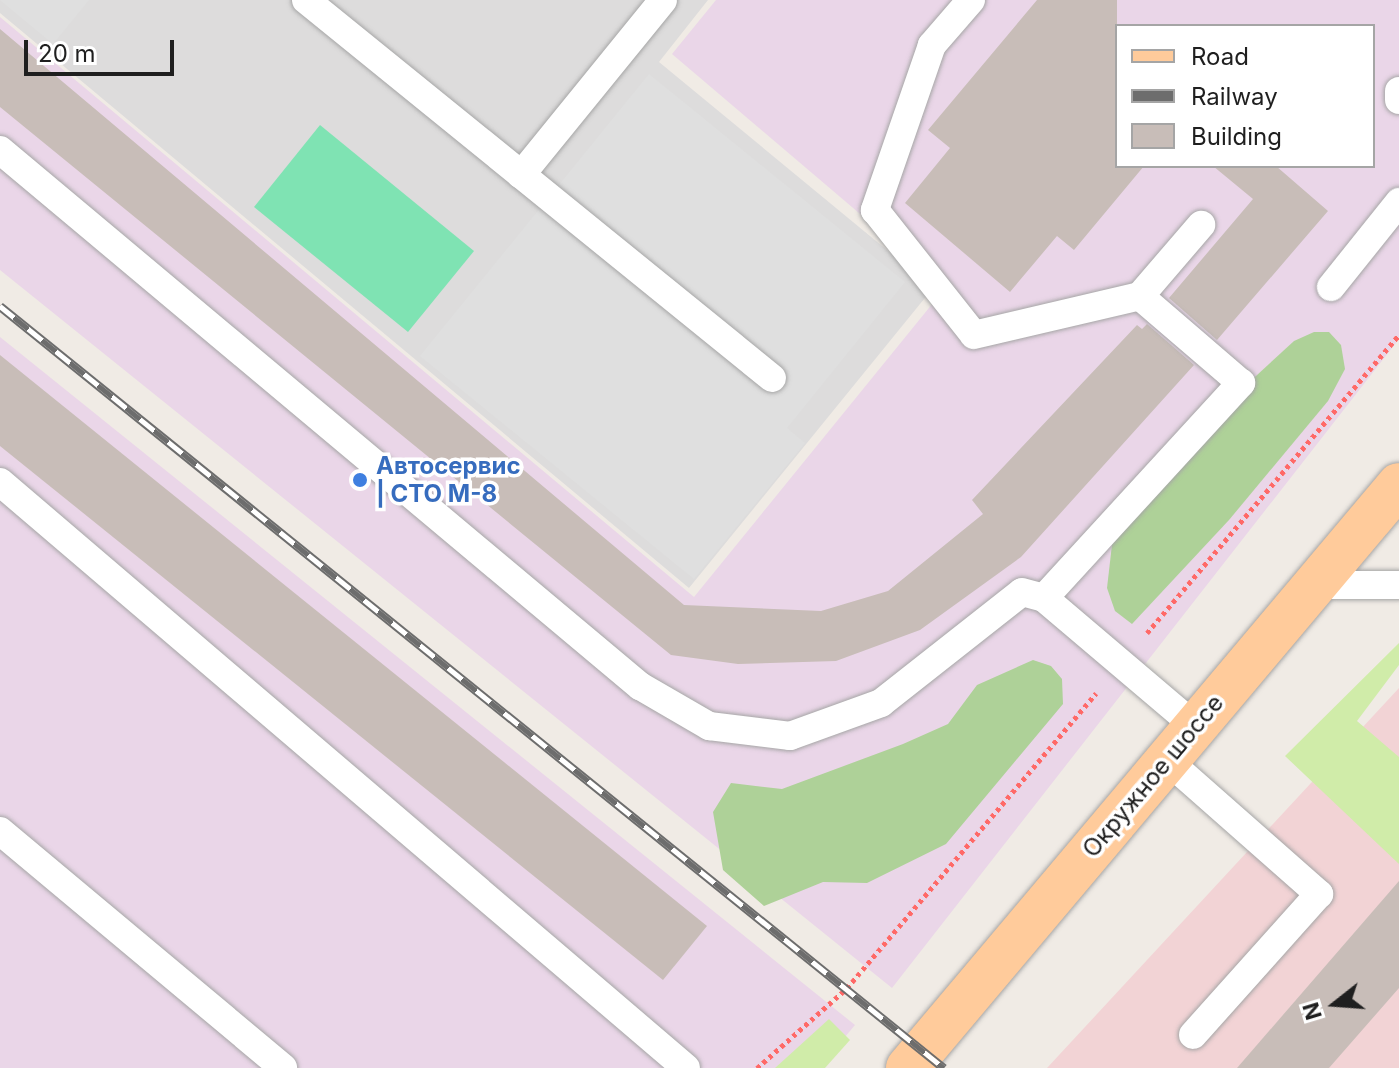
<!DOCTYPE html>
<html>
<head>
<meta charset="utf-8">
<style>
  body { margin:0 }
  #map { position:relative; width:1399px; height:1068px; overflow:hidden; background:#f0ebe5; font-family:Inter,sans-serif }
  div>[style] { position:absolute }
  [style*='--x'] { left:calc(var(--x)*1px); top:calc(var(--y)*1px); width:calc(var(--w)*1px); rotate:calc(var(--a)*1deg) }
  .residential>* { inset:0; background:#dddcdc }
  .commercial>* { inset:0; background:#f2d3d5 }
  .industrial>* { inset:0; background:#ead6e8 }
  .grass>* { inset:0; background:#d0eca9 }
  .forest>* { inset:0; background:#aed198 }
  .pitch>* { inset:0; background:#7fe3b3 }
  .parking>* { inset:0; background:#dfdfdf }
  .building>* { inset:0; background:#c8bdb8 }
  .path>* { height:5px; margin-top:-2.5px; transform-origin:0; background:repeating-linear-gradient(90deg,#ff6967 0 4px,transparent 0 8px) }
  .roads { filter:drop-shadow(0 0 2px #a6a6a6) drop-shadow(0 0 2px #a6a6a6) }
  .service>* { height:28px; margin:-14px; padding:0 14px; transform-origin:14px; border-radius:14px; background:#fff }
  .primary>* { height:44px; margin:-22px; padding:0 22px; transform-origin:22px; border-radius:22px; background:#ffcb9b }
  .rail>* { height:9px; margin-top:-4.5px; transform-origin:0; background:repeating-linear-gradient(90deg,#fff 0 18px,#6d6d6d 0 36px); box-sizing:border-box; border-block:2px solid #6d6d6d }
  .dots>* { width:22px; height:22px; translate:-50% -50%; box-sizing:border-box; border:4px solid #fff; border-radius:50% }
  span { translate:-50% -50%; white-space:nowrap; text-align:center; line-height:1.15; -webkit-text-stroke:7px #fff; paint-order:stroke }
  .shop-label { font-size:24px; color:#366cbe; font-weight:700 }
  .left { translate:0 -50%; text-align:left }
  .street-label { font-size:24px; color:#1f1f1f }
  .legend { position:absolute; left:1115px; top:24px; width:260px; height:144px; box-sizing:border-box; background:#fff; border:2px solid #a5a5a5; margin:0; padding:10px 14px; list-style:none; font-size:24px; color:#1f1f1f }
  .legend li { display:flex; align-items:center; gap:16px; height:40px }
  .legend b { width:40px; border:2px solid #a5a5a5 }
  .north { position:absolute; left:1295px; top:964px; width:80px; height:80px; -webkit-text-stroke:6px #fff; paint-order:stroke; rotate:253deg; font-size:22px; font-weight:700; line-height:32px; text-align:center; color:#1f1f1f }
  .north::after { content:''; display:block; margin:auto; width:28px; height:36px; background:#1f1f1f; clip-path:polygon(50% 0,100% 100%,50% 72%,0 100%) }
  .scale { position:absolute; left:24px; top:40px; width:150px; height:36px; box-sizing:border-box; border:4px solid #1f1f1f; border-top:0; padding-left:10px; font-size:24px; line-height:28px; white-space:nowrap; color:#1f1f1f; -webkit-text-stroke:6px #fff; paint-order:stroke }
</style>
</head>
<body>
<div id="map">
  <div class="residential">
    <i style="clip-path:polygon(0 0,708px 0,659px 62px,933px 288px,689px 588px,0 13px)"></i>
  </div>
  <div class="commercial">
    <i style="clip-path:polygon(1399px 688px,1399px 1068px,1047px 1068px)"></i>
  </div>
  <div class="industrial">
    <i style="clip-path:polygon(evenodd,716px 0,1399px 0,1399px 339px,892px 988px,0 270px,0 17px,694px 597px,946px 287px,672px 54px,716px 0,1117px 26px,1373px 26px,1373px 166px,1117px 166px,1117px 26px)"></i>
    <i style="clip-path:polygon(0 337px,855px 1025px,819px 1068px,0 1068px)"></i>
  </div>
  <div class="grass">
    <i style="clip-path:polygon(1399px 643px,1399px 665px,1357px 721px,1399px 757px,1399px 864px,1285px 756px)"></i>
    <i style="clip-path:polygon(829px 1019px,850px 1040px,825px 1068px,775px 1068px)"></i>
  </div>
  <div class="forest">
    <i style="clip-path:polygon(1314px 332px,1329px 332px,1341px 345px,1345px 369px,1328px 401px,1229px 520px,1132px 624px,1115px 611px,1107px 588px,1113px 536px,1244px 387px,1294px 341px)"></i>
    <i style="clip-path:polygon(1033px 660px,1051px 666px,1062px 679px,1063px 704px,946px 844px,867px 883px,823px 882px,764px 906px,723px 870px,713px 812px,731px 783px,782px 789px,903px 744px,948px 724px,977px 685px)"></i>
  </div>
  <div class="pitch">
    <i style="clip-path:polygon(320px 125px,474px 251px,408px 332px,254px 207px)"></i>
  </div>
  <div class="parking">
    <i style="clip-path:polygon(0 0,89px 0,53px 44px)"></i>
    <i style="clip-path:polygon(649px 74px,905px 282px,787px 428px,805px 443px,694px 579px,420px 356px)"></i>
  </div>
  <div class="building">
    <i style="clip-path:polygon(1037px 0,1117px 0,1117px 166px,1144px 166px,1074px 250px,1057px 236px,1010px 292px,905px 203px,950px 148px,928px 130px)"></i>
    <i style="clip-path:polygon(0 29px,684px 605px,821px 611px,888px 591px,983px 514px,972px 500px,1137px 325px,1142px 329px,1147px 324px,1194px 365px,1021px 557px,920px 630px,836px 661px,738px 664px,671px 655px,0 107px)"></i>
    <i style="clip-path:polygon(1213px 166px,1276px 166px,1328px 211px,1217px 340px,1169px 298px,1253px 199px)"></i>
    <i style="clip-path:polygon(0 355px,707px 926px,663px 980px,0 446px)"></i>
    <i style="clip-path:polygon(1399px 881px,1399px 988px,1329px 1068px,1237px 1068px)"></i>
  </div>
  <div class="path">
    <i style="--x:1147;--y:633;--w:390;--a:-49.8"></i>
    <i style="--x:757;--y:1068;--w:120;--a:-41.6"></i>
    <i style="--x:847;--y:988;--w:386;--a:-49.8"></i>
  </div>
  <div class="roads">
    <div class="service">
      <i style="--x:306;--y:0;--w:600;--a:39.05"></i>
      <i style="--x:971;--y:0;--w:60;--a:130.9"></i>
      <i style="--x:932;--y:45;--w:175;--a:109.1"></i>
      <i style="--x:875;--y:210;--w:159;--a:51.6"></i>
      <i style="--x:974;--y:335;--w:171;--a:-13.2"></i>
      <i style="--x:1399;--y:91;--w:9;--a:90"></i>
      <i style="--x:0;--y:150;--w:835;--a:39.95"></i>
      <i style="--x:640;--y:686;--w:80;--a:30.1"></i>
      <i style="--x:709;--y:726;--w:82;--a:7"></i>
      <i style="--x:790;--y:736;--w:97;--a:-19.9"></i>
      <i style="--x:881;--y:703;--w:179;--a:-38.2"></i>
      <i style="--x:1022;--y:592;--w:23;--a:15"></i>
      <i style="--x:1044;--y:598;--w:198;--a:40.3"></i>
      <i style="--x:521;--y:175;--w:225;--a:-50.9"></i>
      <i style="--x:1331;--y:287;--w:109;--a:-51.3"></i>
      <i style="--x:0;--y:482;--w:902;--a:40.5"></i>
      <i style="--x:1314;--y:585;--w:85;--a:0"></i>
      <i style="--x:1044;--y:598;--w:292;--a:-47.5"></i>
      <i style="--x:1241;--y:383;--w:133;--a:-139.3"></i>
      <i style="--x:1140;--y:296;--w:94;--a:-49.3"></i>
      <i style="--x:1167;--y:760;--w:203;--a:41.4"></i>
      <i style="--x:1319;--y:894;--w:189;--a:131.8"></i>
      <i style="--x:0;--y:831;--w:369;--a:39.9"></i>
    </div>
    <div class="primary">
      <i style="--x:908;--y:1068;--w:762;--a:-49.9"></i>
    </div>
  </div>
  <div class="rail">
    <i style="--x:0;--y:306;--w:1213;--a:38.91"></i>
  </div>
  <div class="dots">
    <i style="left:360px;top:480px;background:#3f7fe0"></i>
  </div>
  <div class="shop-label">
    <span class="left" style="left:376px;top:480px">Автосервис<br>| СТО М-8</span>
  </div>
  <div class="street-label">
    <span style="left:1153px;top:776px;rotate:-50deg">Окружное шоссе</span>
  </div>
  <ul class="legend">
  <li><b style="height:10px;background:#ffcb9b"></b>Road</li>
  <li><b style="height:10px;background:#6d6d6d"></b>Railway</li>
  <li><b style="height:22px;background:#c8bdb8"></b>Building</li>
  </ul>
  <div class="north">N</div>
  <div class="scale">20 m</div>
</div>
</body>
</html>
